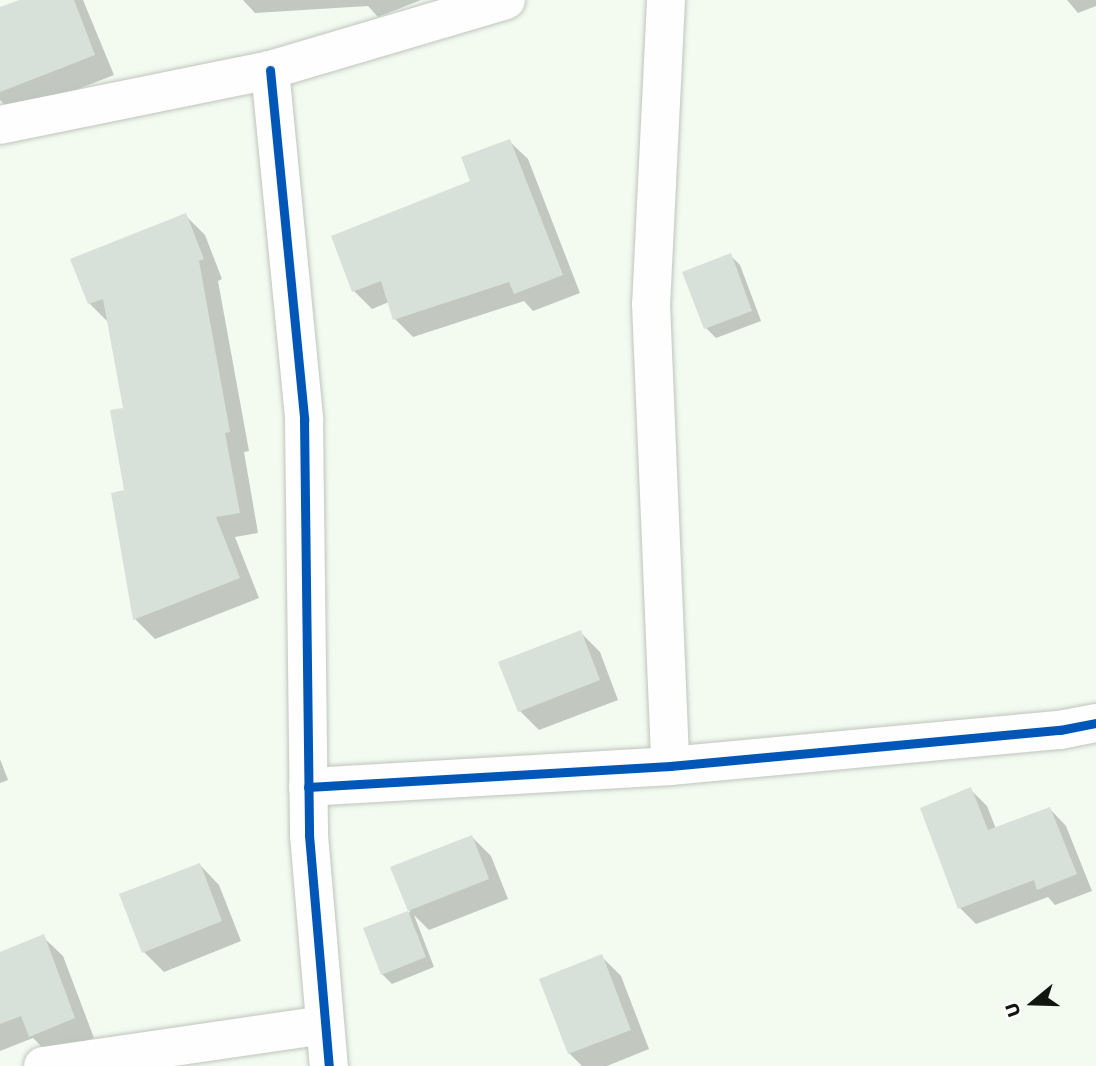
<!DOCTYPE html>
<html>
<head>
<meta charset="utf-8">
<style>
  body { margin:0 }
  #map { position:relative; width:1096px; height:1066px; overflow:hidden; background:#f3faf0; font-family:"Work Sans",sans-serif }
  div>[style] { position:absolute }
  [style*='--x'] { left:calc(var(--x)*1px); top:calc(var(--y)*1px); width:calc(var(--w)*1px); rotate:calc(var(--a)*1deg) }
  .shadow>* { inset:0; background:#0003 }
  .building>* { inset:0; background:#d8e1d9 }
  .roads { filter:drop-shadow(0 0 2px #bfc5bc) drop-shadow(0 0 2px #bfc5bc) }
  .minor>* { height:38px; margin:-19px; padding:0 19px; transform-origin:19px; border-radius:19px; background:#fdfefd }
  .cycleway>* { height:9px; margin:-4.5px; padding:0 4.5px; transform-origin:4.5px; border-radius:4.5px; background:#0057b8 }
  span { translate:-50% -50%; white-space:nowrap; text-align:center; line-height:1.15; -webkit-text-stroke:6px #fff; paint-order:stroke }
  .north { position:absolute; left:998px; top:968px; width:70px; height:70px; -webkit-text-stroke:5px #fff; paint-order:stroke; rotate:251deg; font-size:19px; font-weight:700; line-height:28px; text-align:center; color:#11170f }
  .north::after { content:''; display:block; margin:auto; width:24px; height:32px; background:#11170f; clip-path:polygon(50% 0,100% 100%,50% 72%,0 100%) }
</style>
</head>
<body>
<div id="map">
  <div class="shadow">
    <i style="clip-path:polygon(24px 0,83px 0,114px 75px,14px 114px,0 100px,0 9px)"></i>
    <i style="clip-path:polygon(243px 0,421px 0,378px 17px,368px 6px,255px 13px)"></i>
    <i style="clip-path:polygon(1067px 0,1096px 0,1096px 6px,1078px 13px)"></i>
    <i style="clip-path:polygon(509px 141px,528px 159px,580px 293px,533px 311px,524px 301px,413px 337px,395px 319px,389px 302px,372px 309px,354px 291px,472px 182px)"></i>
    <i style="clip-path:polygon(185px 215px,205px 235px,222px 279px,218px 281px,249px 451px,244px 452px,258px 533px,235px 537px,259px 598px,155px 639px,135px 619px,126px 492px,125px 410px,109px 323px,89px 303px)"></i>
    <i style="clip-path:polygon(730px 255px,740px 265px,761px 321px,716px 338px,706px 328px)"></i>
    <i style="clip-path:polygon(580px 632px,600px 652px,618px 700px,539px 730px,520px 711px)"></i>
    <i style="clip-path:polygon(0 759px,8px 780px,0 783px)"></i>
    <i style="clip-path:polygon(970px 789px,987px 806px,996px 829px,1050px 809px,1066px 826px,1092px 891px,1055px 905px,1048px 897px,976px 924px,960px 908px)"></i>
    <i style="clip-path:polygon(472px 837px,491px 856px,508px 899px,429px 930px,414px 915px,434px 967px,392px 984px,382px 974px,365px 929px,410px 912px,393px 868px)"></i>
    <i style="clip-path:polygon(200px 865px,219px 885px,241px 941px,164px 972px,144px 952px)"></i>
    <i style="clip-path:polygon(43px 937px,63px 956px,94px 1038px,50px 1055px,33px 1038px,0 1051px,0 954px)"></i>
    <i style="clip-path:polygon(601px 956px,621px 976px,649px 1049px,607px 1066px,582px 1066px,569px 1053px)"></i>
  </div>
  <div class="building">
    <i style="clip-path:polygon(19px 0,74px 0,95px 55px,0 92px,0 7px)"></i>
    <i style="clip-path:polygon(510px 139px,563px 275px,514px 294px,509px 282px,393px 320px,381px 281px,352px 292px,331px 236px,470px 181px,461px 157px)"></i>
    <i style="clip-path:polygon(186px 213px,204px 259px,199px 261px,230px 432px,225px 433px,240px 513px,216px 517px,240px 578px,133px 620px,111px 493px,124px 490px,110px 410px,123px 408px,103px 299px,88px 304px,70px 259px)"></i>
    <i style="clip-path:polygon(731px 253px,752px 311px,704px 329px,682px 272px)"></i>
    <i style="clip-path:polygon(581px 630px,600px 680px,518px 712px,498px 662px)"></i>
    <i style="clip-path:polygon(971px 787px,988px 830px,1050px 807px,1077px 874px,1037px 890px,1034px 880px,958px 909px,920px 808px)"></i>
    <i style="clip-path:polygon(472px 835px,489px 879px,408px 911px,390px 867px)"></i>
    <i style="clip-path:polygon(200px 863px,222px 921px,142px 953px,119px 894px)"></i>
    <i style="clip-path:polygon(408px 911px,426px 957px,381px 975px,363px 928px)"></i>
    <i style="clip-path:polygon(44px 934px,75px 1018px,29px 1037px,21px 1016px,0 1024px,0 952px)"></i>
    <i style="clip-path:polygon(602px 954px,631px 1030px,568px 1054px,539px 979px)"></i>
  </div>
  <div class="roads">
    <div class="minor">
      <i style="--x:666;--y:0;--w:304;--a:92.8"></i>
      <i style="--x:651;--y:304;--w:462;--a:87.6"></i>
      <i style="--x:270;--y:70;--w:351;--a:84.4"></i>
      <i style="--x:304;--y:419;--w:416;--a:89.3"></i>
      <i style="--x:309;--y:835;--w:232;--a:85.1"></i>
      <i style="--x:0;--y:125;--w:276;--a:-11.5"></i>
      <i style="--x:270;--y:70;--w:246;--a:-16.5"></i>
      <i style="--x:308;--y:787;--w:363;--a:-3.3"></i>
      <i style="--x:670;--y:766;--w:392;--a:-5.3"></i>
      <i style="--x:1060;--y:730;--w:37;--a:-11"></i>
      <i style="--x:43;--y:1066;--w:285;--a:-8.3"></i>
    </div>
  </div>
  <div class="cycleway">
    <i style="--x:270;--y:70;--w:351;--a:84.4"></i>
    <i style="--x:304;--y:419;--w:416;--a:89.3"></i>
    <i style="--x:309;--y:835;--w:232;--a:85.1"></i>
    <i style="--x:308;--y:787;--w:363;--a:-3.3"></i>
    <i style="--x:670;--y:766;--w:392;--a:-5.3"></i>
    <i style="--x:1060;--y:730;--w:37;--a:-11"></i>
  </div>
  <div class="north">U</div>
</div>
</body>
</html>
